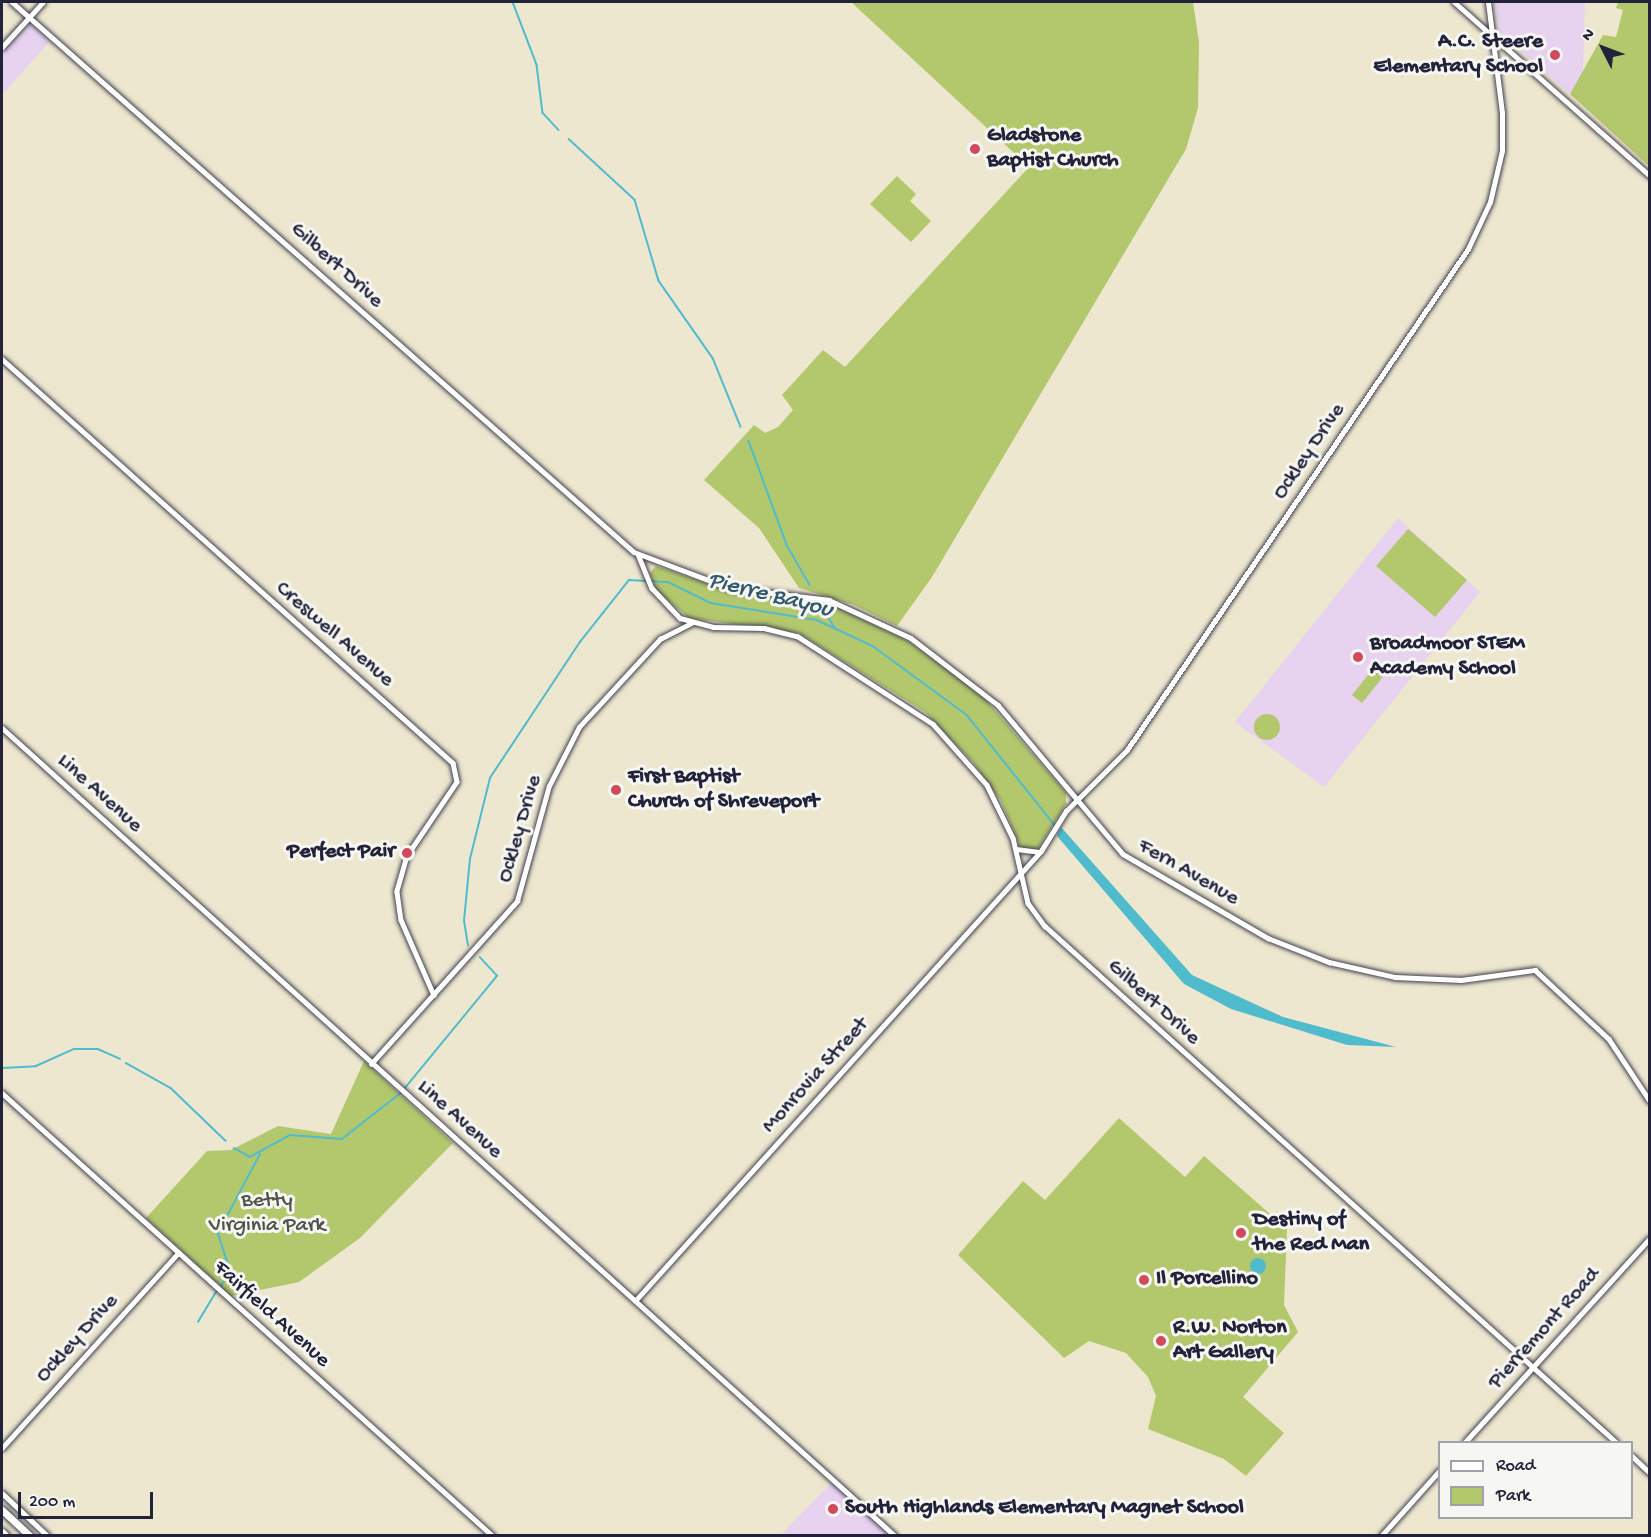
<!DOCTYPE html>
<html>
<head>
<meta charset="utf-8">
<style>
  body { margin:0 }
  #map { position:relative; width:1651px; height:1537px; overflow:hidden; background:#eee7cf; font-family:"Gochi Hand",sans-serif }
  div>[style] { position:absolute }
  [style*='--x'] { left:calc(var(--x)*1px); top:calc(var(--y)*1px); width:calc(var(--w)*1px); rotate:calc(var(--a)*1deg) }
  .built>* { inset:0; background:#e7d2ef }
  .green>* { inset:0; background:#b3c76c }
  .round { border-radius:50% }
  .water>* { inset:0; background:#51bbce }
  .stream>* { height:1.5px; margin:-0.75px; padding:0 0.75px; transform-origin:0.75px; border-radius:0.75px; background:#51bbce }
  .roads { filter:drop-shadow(0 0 2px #414051) drop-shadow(0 0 2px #414051) }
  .tertiary>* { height:4.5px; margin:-2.25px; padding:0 2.25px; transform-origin:2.25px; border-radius:2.25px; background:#fff }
  .secondary>* { height:5px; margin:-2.5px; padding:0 2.5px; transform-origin:2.5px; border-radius:2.5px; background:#fff }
  .primary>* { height:5px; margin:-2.5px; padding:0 2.5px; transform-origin:2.5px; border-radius:2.5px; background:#fff }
  .motorway>* { height:7px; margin:-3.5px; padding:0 3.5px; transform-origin:3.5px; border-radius:3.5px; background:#fff }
  .dots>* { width:16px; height:16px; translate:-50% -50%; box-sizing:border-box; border:3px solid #f6f6f2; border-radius:50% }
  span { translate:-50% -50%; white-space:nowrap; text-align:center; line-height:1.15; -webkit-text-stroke:6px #f6f6f2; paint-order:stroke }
  .poi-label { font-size:22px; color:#22223b; font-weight:700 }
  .right { translate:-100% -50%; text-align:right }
  .left { translate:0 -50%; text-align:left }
  .street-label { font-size:22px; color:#22223b }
  .park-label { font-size:22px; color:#4e544a }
  .water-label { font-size:24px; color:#32586e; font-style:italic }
  .frame { position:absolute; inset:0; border:3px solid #22223b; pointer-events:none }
  .legend { position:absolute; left:1438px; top:1441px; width:195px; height:78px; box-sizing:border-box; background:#f6f6f2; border:2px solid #a1a1a9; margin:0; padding:8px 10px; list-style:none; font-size:18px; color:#22223b }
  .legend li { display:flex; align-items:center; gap:12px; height:30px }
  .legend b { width:30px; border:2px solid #a1a1a9 }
  .north { position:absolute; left:1573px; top:18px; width:60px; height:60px; -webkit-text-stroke:4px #f6f6f2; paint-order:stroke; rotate:312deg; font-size:16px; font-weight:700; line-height:24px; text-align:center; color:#22223b }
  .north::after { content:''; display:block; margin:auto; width:21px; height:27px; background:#22223b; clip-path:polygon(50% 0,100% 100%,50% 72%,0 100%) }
  .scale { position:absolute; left:18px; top:1492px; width:135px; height:27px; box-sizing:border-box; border:3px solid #22223b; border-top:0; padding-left:8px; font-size:18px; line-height:21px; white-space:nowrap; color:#22223b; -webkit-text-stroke:4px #f6f6f2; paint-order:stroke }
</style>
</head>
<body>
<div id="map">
  <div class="built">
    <i style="clip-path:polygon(1494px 2px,1585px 2px,1583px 79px,1570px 94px,1499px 31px)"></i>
    <i style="clip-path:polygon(30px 23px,50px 41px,2px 95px,2px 53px)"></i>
    <i style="clip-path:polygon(1398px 518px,1480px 592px,1324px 787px,1235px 722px)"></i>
    <i style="clip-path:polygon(832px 1482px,891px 1536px,780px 1536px)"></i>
  </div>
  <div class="green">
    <i style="clip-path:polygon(851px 2px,1193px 2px,1199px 42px,1198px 108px,1186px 149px,932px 577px,897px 626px,854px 605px,799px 588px,759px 528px,704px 480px,754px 425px,765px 433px,778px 427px,793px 410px,782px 395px,823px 350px,845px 367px,1029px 167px)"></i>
    <i style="clip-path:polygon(1618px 2px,1649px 2px,1649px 166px,1570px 94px,1603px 35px,1616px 37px,1623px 10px,1616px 8px)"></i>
    <i style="clip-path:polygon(897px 176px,916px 194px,910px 201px,931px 221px,911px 242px,870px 204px)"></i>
    <i style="clip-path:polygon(1408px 529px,1467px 580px,1435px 617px,1376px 566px)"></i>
    <i style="clip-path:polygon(656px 566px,731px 592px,832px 605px,908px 641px,980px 693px,1066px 793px,1066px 804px,1039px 847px,1035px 852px,1021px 848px,1001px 801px,973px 762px,925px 712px,799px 633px,689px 618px,657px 591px,650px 573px)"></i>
    <i style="clip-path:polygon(1376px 665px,1386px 673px,1362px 703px,1352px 695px)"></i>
    <i class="round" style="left:1254px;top:714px;width:26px;height:26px"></i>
    <i style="clip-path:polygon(364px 1061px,453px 1143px,360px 1238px,299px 1282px,231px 1296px,146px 1218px,207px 1151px,231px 1150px,278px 1126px,331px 1134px)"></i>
    <i style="clip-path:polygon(1119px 1118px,1185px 1177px,1204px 1156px,1287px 1229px,1284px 1305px,1298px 1332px,1243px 1397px,1284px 1433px,1246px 1476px,1224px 1459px,1148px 1429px,1156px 1396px,1148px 1377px,1126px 1353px,1089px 1341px,1064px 1358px,958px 1255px,1023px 1181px,1045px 1200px)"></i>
  </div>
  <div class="water">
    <i style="clip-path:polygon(1061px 827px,1192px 975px,1283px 1017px,1396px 1047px,1347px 1045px,1231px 1009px,1184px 984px,1057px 836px)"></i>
    <i class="round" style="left:1250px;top:1258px;width:16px;height:16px"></i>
  </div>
  <div class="stream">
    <i style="--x:513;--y:2;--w:67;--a:69.1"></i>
    <i style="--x:537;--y:65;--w:48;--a:82.9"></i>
    <i style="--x:543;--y:113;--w:23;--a:47"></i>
    <i style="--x:569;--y:139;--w:90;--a:42.7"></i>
    <i style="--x:635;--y:200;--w:84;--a:73.5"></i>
    <i style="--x:659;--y:281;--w:94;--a:55"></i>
    <i style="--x:713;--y:358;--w:74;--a:67.9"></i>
    <i style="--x:749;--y:441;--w:111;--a:69.9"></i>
    <i style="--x:787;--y:545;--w:46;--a:60.1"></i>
    <i style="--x:652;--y:581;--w:16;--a:4"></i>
    <i style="--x:668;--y:582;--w:48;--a:26"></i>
    <i style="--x:711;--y:603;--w:107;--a:9.1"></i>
    <i style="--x:817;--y:620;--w:62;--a:24.9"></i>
    <i style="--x:873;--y:646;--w:117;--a:36.3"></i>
    <i style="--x:967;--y:715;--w:146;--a:51.4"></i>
    <i style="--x:823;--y:608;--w:23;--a:59"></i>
    <i style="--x:468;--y:946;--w:25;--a:-99"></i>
    <i style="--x:464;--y:921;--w:62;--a:-84.5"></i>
    <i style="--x:470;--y:859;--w:83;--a:-76.1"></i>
    <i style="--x:490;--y:778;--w:163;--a:-56.5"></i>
    <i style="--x:580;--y:642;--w:79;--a:-51.7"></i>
    <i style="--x:629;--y:580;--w:18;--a:3"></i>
    <i style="--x:126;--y:1063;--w:51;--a:29.1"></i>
    <i style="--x:171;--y:1088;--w:76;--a:43.9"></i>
    <i style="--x:2;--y:1068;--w:34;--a:-3"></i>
    <i style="--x:36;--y:1066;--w:42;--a:-24.1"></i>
    <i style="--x:74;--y:1049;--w:24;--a:0"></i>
    <i style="--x:98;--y:1049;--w:24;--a:24"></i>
    <i style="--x:405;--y:1088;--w:145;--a:-50.6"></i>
    <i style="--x:497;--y:976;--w:25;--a:-133"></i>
    <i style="--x:234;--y:1148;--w:18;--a:29"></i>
    <i style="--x:250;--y:1157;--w:46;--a:-28.8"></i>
    <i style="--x:290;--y:1135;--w:52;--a:4.4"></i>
    <i style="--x:342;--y:1139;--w:76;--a:-38.1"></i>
    <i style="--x:221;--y:1286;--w:17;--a:-59"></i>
    <i style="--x:230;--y:1271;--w:40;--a:-108"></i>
    <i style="--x:218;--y:1233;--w:89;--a:-62"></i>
    <i style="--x:198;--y:1322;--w:35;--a:-59"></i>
  </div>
  <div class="roads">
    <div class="tertiary">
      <i style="--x:12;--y:2;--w:830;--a:41.48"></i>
      <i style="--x:634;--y:552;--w:103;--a:20.6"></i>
      <i style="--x:730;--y:588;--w:100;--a:6.9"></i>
      <i style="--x:829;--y:600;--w:90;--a:24.9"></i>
      <i style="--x:911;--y:638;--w:110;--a:37.6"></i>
      <i style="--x:998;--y:705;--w:194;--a:50"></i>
      <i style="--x:1123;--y:854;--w:168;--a:30.1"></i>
      <i style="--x:1268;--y:938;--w:66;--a:21.5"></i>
      <i style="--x:1329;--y:962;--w:68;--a:12.8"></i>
      <i style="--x:1395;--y:977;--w:66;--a:2.6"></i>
      <i style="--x:1461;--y:980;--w:75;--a:-7.7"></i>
      <i style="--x:1535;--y:970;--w:101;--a:43"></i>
      <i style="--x:1609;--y:1039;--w:74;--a:56.5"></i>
      <i style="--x:2;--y:359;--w:605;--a:41.85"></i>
      <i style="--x:453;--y:763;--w:19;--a:78"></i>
      <i style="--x:457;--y:782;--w:89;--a:124"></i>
      <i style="--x:407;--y:856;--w:37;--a:106"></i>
      <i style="--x:397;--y:892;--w:28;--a:82"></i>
      <i style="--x:401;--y:920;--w:82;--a:66.3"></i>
      <i style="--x:638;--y:554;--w:37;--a:68"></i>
      <i style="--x:652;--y:588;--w:41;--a:47"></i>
      <i style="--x:680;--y:618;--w:34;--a:15"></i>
      <i style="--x:713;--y:627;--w:51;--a:1.1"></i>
      <i style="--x:764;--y:628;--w:34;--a:14"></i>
      <i style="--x:797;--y:636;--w:162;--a:32.9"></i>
      <i style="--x:933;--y:724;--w:81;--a:48.5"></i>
      <i style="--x:987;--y:785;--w:59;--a:63.9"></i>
      <i style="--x:1013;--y:838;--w:67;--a:77"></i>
      <i style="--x:1028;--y:903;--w:29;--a:54"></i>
      <i style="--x:1045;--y:926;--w:770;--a:42.1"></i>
      <i style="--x:1016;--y:849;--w:23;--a:7"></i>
      <i style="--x:371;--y:1064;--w:219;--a:-48.1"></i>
      <i style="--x:517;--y:901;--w:119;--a:-74.5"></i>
      <i style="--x:549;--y:786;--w:66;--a:-63"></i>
      <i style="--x:579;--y:727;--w:120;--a:-47.4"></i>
      <i style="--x:660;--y:639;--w:35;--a:-27"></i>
      <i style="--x:2;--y:1093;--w:661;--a:42.06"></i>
      <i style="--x:635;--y:1301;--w:606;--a:-47.94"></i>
      <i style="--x:1041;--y:851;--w:47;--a:-58"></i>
      <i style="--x:1066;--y:811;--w:86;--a:-45"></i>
      <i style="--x:1127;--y:750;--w:606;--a:-55.76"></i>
      <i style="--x:1468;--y:249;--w:52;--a:-64.9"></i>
      <i style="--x:1490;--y:202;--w:52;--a:-76.8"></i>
      <i style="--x:1502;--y:151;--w:38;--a:-90"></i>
      <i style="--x:1502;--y:113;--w:112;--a:-97.2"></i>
      <i style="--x:2;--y:1448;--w:263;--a:-47.9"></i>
      <i style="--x:1632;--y:1456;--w:25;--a:43"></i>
      <i style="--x:2;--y:1493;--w:63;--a:43.1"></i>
    </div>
    <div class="secondary">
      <i style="--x:2;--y:47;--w:61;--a:-47.7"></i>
      <i style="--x:2;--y:728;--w:1204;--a:42.14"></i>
      <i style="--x:1465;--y:1442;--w:275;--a:-47.8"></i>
      <i style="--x:1381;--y:1536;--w:89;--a:-48.2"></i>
    </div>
    <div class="primary">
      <i style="--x:1454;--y:2;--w:262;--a:41.6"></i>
    </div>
    <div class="motorway">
      <i style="--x:2;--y:1510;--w:38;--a:43"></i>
      <i style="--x:2;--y:1532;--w:6;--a:45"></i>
    </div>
  </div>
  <div class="dots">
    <i style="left:1555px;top:55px;background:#d1495b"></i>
    <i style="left:975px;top:149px;background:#d1495b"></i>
    <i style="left:1358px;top:657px;background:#d1495b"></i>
    <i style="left:616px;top:790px;background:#d1495b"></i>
    <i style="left:407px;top:853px;background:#d1495b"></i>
    <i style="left:1241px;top:1233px;background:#d1495b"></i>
    <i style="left:1144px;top:1280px;background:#d1495b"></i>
    <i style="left:1161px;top:1341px;background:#d1495b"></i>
    <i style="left:833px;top:1509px;background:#d1495b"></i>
  </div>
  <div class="poi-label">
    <span class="right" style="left:1543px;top:55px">A.C. Steere<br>Elementary School</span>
    <span class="left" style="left:987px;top:149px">Gladstone<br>Baptist Church</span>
    <span class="left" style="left:1370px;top:657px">Broadmoor STEM<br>Academy School</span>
    <span class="left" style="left:628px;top:790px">First Baptist<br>Church of Shreveport</span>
    <span class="right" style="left:395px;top:853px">Perfect Pair</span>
    <span class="left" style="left:1253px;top:1233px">Destiny of<br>the Red Man</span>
    <span class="left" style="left:1156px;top:1280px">Il Porcellino</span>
    <span class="left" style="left:1173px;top:1341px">R.W. Norton<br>Art Gallery</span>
    <span class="left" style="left:845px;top:1509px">South Highlands Elementary Magnet School</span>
  </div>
  <div class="street-label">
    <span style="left:336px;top:266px;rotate:42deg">Gilbert Drive</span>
    <span style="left:1310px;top:452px;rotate:-56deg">Ockley Drive</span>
    <span style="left:334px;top:635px;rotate:41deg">Creswell Avenue</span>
    <span style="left:99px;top:794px;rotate:42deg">Line Avenue</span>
    <span style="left:521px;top:829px;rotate:-74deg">Ockley Drive</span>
    <span style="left:1188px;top:873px;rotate:30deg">Fern Avenue</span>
    <span style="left:1153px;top:1003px;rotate:42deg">Gilbert Drive</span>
    <span style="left:816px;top:1076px;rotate:-48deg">Monrovia Street</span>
    <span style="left:459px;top:1120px;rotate:42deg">Line Avenue</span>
    <span style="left:271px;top:1315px;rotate:42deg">Fairfield Avenue</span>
    <span style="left:1545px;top:1329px;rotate:-48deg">Pierremont Road</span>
    <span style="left:78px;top:1339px;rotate:-48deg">Ockley Drive</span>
  </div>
  <div class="park-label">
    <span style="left:267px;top:1214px">Betty<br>Virginia Park</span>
  </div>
  <div class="water-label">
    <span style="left:770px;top:596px;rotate:14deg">Pierre Bayou</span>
  </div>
  <div class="frame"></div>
  <ul class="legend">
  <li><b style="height:8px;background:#fff"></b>Road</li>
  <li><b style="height:16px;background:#b3c76c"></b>Park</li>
  </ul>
  <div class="north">N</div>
  <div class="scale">200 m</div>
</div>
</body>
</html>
